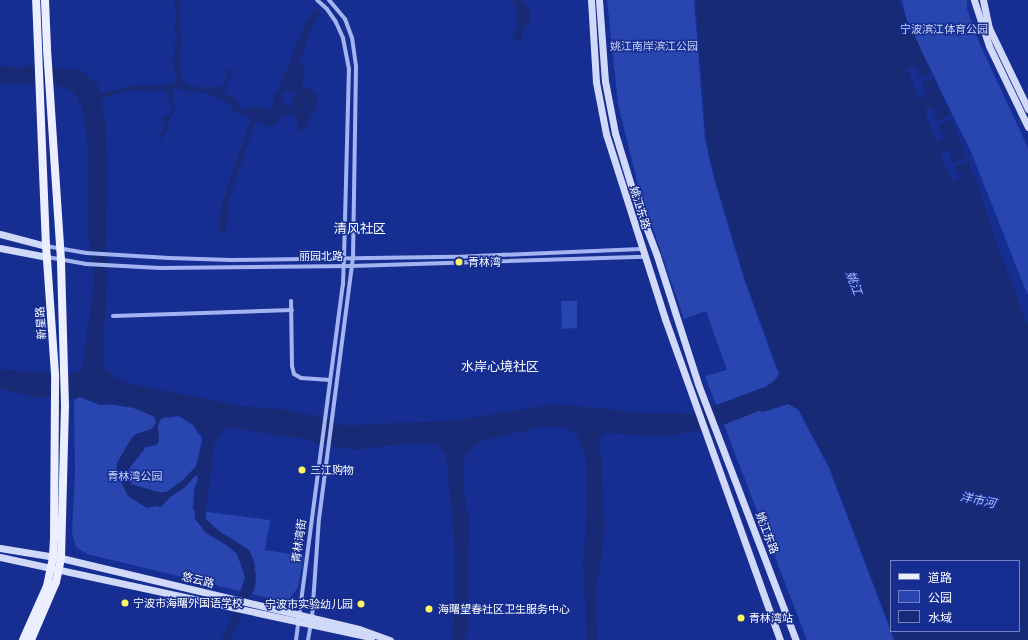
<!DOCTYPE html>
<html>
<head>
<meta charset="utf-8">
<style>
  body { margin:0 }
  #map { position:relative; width:1028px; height:640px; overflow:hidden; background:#162e91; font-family:Quicksand,"Noto Sans SC",sans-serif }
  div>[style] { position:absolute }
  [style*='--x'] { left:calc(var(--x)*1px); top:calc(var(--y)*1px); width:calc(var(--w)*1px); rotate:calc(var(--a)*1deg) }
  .green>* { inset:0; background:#2845b0 }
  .water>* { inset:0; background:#182a76 }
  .pier>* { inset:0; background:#162e91 }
  .street>* { height:4px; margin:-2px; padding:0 2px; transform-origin:2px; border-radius:2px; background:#a3b4f0 }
  .secondary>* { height:7px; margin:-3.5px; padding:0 3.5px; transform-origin:3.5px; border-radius:3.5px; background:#d1d9fb }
  .primary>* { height:8px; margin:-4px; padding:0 4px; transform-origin:4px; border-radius:4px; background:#ecefff }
  .dots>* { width:11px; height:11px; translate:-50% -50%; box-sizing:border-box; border:2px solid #162e91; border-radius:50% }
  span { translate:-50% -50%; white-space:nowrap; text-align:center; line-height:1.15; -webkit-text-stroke:3px #162e91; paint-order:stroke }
  .park-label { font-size:11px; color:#cad5fc }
  .street-label { font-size:11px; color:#fff }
  .poi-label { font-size:11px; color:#fff }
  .left { translate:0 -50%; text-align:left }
  .right { translate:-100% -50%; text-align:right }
  .water-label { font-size:12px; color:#afbff7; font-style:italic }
  .quarter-label { font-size:13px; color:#fff }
  .legend { position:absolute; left:890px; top:560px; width:130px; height:72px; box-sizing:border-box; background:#162e91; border:1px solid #7382bd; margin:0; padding:5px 7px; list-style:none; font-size:12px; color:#fff }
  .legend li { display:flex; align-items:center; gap:8px; height:20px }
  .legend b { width:20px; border:1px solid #7382bd }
</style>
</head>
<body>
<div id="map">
  <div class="green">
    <i style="clip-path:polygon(607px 0,694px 0,705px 139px,713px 175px,744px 279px,777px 370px,829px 468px,894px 640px,807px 640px,705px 376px,727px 370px,706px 311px,684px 319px,638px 185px,618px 104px)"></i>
    <i style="clip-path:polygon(902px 0,967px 0,967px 9px,978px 40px,1028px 148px,1028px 296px,972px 154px,906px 19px)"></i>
    <i style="clip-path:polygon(561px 301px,577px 301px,577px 328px,562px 329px)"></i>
    <i style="clip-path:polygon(79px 397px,100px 405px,114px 405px,133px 408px,149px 414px,169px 418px,178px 416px,193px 425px,202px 439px,196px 466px,198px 479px,194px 488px,193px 510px,270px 520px,265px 550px,304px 556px,298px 587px,294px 593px,289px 599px,281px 601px,87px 554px,76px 547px,72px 533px,75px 473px,74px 401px)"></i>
  </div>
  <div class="water">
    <i style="clip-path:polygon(evenodd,174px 0,182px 0,179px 10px,181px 15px,180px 30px,182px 35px,179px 68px,183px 81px,193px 88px,196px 86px,204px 89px,207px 86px,216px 88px,223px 86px,227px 75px,226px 68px,230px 71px,233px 71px,224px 92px,226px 95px,236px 98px,240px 108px,244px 110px,256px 105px,267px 110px,272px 107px,274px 95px,281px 85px,281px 77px,289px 68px,293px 52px,306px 23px,314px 11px,318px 9px,321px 10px,309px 34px,300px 62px,305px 70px,302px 88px,309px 88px,319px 97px,316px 99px,318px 101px,318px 107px,309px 118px,305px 131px,299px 130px,294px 113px,280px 117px,273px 127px,269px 127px,258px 121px,255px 122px,229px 200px,226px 232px,223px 235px,220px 233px,219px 227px,221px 208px,229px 181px,251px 119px,250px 117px,235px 112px,228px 103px,222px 100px,206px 94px,174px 88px,172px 101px,176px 111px,168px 121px,167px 131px,162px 137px,162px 143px,158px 133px,162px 131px,164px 125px,163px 122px,159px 122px,159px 120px,171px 113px,173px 110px,169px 103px,168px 92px,162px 90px,150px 91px,148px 93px,136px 90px,127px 91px,101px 99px,105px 118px,108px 170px,106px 245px,108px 271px,103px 353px,105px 367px,115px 377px,130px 384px,242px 406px,290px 410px,350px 426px,367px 424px,453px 421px,555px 404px,655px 414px,678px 413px,690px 415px,765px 387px,774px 381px,780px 373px,745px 279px,714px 175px,706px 139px,696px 0,898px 0,947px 107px,980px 192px,995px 238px,1028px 327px,1028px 640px,895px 640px,892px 631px,1019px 631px,1019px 561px,891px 561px,891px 629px,830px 468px,800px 411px,788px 404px,763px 412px,759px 411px,723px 425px,665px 437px,608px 433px,605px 433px,601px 436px,600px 439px,605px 528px,601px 563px,595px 590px,598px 640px,587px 640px,583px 565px,586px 525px,586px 463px,582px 444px,575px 433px,565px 427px,554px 426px,543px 427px,480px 441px,467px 454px,464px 462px,463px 486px,467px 510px,470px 517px,468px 566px,468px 624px,467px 635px,464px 640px,452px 640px,455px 587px,454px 538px,447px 464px,445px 453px,436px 444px,394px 445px,355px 450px,320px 443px,310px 440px,238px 429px,230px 428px,224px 430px,215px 442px,206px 507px,206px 519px,219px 531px,249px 550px,254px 561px,256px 576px,255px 588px,230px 640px,221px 640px,234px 611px,245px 577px,237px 554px,226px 545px,206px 533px,195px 519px,194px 502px,198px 477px,196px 475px,184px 488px,170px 497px,161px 507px,156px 506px,147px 508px,128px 496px,116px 472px,117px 463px,131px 439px,136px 434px,152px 429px,156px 422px,154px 417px,133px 407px,103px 402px,100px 404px,82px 397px,67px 399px,37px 397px,0 389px,0 369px,45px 373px,76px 373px,82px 368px,94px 284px,88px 231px,88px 157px,86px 131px,82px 109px,76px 95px,70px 90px,60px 86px,0 83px,0 65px,20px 68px,30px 65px,81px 70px,98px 85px,100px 93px,136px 85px,147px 86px,173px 83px,177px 76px,172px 62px,176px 56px,173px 47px,178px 39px,174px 26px,177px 16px,174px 0,286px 91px,297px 92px,298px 94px,291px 99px,291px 107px,286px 106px,283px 102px,282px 94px,286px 91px,174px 0,178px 415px,193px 424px,204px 439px,197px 465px,183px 480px,166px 492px,158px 492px,131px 484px,128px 478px,128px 470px,146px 447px,157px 445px,159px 440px,158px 425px,161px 419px,168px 416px,178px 415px)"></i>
    <i style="clip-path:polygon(521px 0,529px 8px,531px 20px,524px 28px,522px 40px,518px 41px,512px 36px,519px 26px,515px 20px,516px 5px,512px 1px)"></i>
  </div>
  <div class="pier">
    <i style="clip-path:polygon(927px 64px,927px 66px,916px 70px,920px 79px,933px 73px,935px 78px,921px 82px,924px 92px,936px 87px,936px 88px,925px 93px,926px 96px,919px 99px,907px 68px,914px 66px,916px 69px)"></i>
    <i style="clip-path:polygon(943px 106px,944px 108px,933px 112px,937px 121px,950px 115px,952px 120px,938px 124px,941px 133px,953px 129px,953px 130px,942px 134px,943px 138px,936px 141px,924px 110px,931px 107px,933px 111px)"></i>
    <i style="clip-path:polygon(960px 148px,961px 149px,949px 153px,953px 163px,966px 157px,968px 161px,954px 166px,958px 175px,969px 170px,970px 172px,958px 176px,959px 180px,952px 182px,940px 152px,947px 149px,949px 153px)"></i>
  </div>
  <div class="street">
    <i style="--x:46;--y:246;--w:41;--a:9.9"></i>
    <i style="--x:86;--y:253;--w:83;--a:3.4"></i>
    <i style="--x:169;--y:258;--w:62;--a:1.8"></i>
    <i style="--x:231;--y:260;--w:224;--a:-0.8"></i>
    <i style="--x:455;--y:257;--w:186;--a:-2.5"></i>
    <i style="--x:47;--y:257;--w:40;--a:10"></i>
    <i style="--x:86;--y:264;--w:74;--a:3.1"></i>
    <i style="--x:160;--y:268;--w:192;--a:-0.6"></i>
    <i style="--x:352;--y:266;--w:292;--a:-1.8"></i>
    <i style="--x:291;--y:301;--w:65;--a:89.1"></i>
    <i style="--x:292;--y:366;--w:8;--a:76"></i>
    <i style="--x:294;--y:374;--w:8;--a:30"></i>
    <i style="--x:301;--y:378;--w:29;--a:4"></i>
    <i style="--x:113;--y:316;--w:179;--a:-1.9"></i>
    <i style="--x:296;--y:640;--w:358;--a:-82.5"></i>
    <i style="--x:343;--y:285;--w:27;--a:-88"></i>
    <i style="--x:344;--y:258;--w:189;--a:-88.5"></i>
    <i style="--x:349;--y:69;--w:32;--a:-101"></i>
    <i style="--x:343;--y:38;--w:17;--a:-114"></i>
    <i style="--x:336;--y:22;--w:16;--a:-125"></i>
    <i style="--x:327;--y:9;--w:13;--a:-138"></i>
    <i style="--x:308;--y:640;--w:22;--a:-80"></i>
    <i style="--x:312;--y:618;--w:99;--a:-86"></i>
    <i style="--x:319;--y:519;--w:263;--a:-82.6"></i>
    <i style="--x:353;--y:258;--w:192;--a:-89.1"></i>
    <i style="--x:356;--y:66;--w:28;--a:-98"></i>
    <i style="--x:352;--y:38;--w:20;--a:-110"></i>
    <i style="--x:345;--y:19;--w:25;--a:-130"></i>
  </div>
  <div class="secondary">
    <i style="--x:591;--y:0;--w:82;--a:86.5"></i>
    <i style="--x:596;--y:82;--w:53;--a:79.1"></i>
    <i style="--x:606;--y:134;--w:194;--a:72.3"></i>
    <i style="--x:665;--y:319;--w:341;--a:70.3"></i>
    <i style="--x:599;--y:0;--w:81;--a:85.8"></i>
    <i style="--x:605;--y:81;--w:53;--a:79.1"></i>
    <i style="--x:615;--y:133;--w:65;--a:73"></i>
    <i style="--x:634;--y:195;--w:65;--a:69.3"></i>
    <i style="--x:657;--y:256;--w:134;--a:72.2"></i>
    <i style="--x:698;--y:384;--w:274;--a:69.1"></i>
    <i style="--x:974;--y:0;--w:48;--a:71.9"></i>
    <i style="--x:989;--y:46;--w:90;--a:64.3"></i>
    <i style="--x:983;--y:0;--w:29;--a:78"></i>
    <i style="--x:989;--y:28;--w:90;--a:64.3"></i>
    <i style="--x:0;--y:234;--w:48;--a:14.6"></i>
    <i style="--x:0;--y:248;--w:48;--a:10.8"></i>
    <i style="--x:0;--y:548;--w:62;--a:9.3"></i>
    <i style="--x:61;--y:558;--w:306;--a:13.4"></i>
    <i style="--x:359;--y:629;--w:33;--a:20"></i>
    <i style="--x:0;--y:557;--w:380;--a:12.2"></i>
  </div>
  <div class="primary">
    <i style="--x:23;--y:640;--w:59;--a:-66"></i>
    <i style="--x:47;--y:586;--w:30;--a:-78"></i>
    <i style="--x:53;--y:557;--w:20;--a:-87"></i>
    <i style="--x:54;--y:537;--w:163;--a:-89.6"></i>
    <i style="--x:55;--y:374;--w:128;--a:-94"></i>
    <i style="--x:46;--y:246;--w:246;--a:-92.3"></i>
    <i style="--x:31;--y:640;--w:63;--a:-66.7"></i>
    <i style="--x:56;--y:582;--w:25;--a:-78"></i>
    <i style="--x:61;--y:558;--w:152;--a:-88.5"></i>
    <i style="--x:65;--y:406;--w:146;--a:-91.6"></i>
    <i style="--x:61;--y:260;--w:212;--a:-93.8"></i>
    <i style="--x:47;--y:48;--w:48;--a:-92.4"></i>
  </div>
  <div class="dots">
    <i style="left:459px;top:262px;background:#fff762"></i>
    <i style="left:302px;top:470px;background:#fff762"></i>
    <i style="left:125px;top:603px;background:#fff762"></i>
    <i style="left:361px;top:604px;background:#fff762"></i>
    <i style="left:429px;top:609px;background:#fff762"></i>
    <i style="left:741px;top:618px;background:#fff762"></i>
  </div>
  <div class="park-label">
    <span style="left:944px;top:29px">宁波滨江体育公园</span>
    <span style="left:654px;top:46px">姚江南岸滨江公园</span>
    <span style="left:135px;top:476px">青林湾公园</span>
  </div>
  <div class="street-label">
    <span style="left:640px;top:208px;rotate:73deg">姚江东路</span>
    <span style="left:321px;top:256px">丽园北路</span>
    <span style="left:41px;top:323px;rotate:-94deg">新星路</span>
    <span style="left:767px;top:533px;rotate:69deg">姚江东路</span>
    <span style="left:299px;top:541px;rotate:-82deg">青林湾街</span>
    <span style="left:198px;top:580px;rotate:14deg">悠云路</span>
  </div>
  <div class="poi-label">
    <span class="left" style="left:468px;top:262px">青林湾</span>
    <span class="left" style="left:310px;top:470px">三江购物</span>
    <span class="left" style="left:133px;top:603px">宁波市海曙外国语学校</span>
    <span class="right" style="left:353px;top:604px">宁波市实验幼儿园</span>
    <span class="left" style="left:438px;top:609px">海曙望春社区卫生服务中心</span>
    <span class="left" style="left:749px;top:618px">青林湾站</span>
  </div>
  <div class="water-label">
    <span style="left:854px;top:283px;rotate:70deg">姚江</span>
    <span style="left:978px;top:500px;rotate:12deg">洋市河</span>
  </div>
  <div class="quarter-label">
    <span style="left:360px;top:228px">清风社区</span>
    <span style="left:500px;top:366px">水岸心境社区</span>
  </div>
  <ul class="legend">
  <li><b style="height:5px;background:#ecefff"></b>道路</li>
  <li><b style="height:11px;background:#2845b0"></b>公园</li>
  <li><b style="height:11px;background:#182a76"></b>水域</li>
  </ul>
</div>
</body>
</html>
